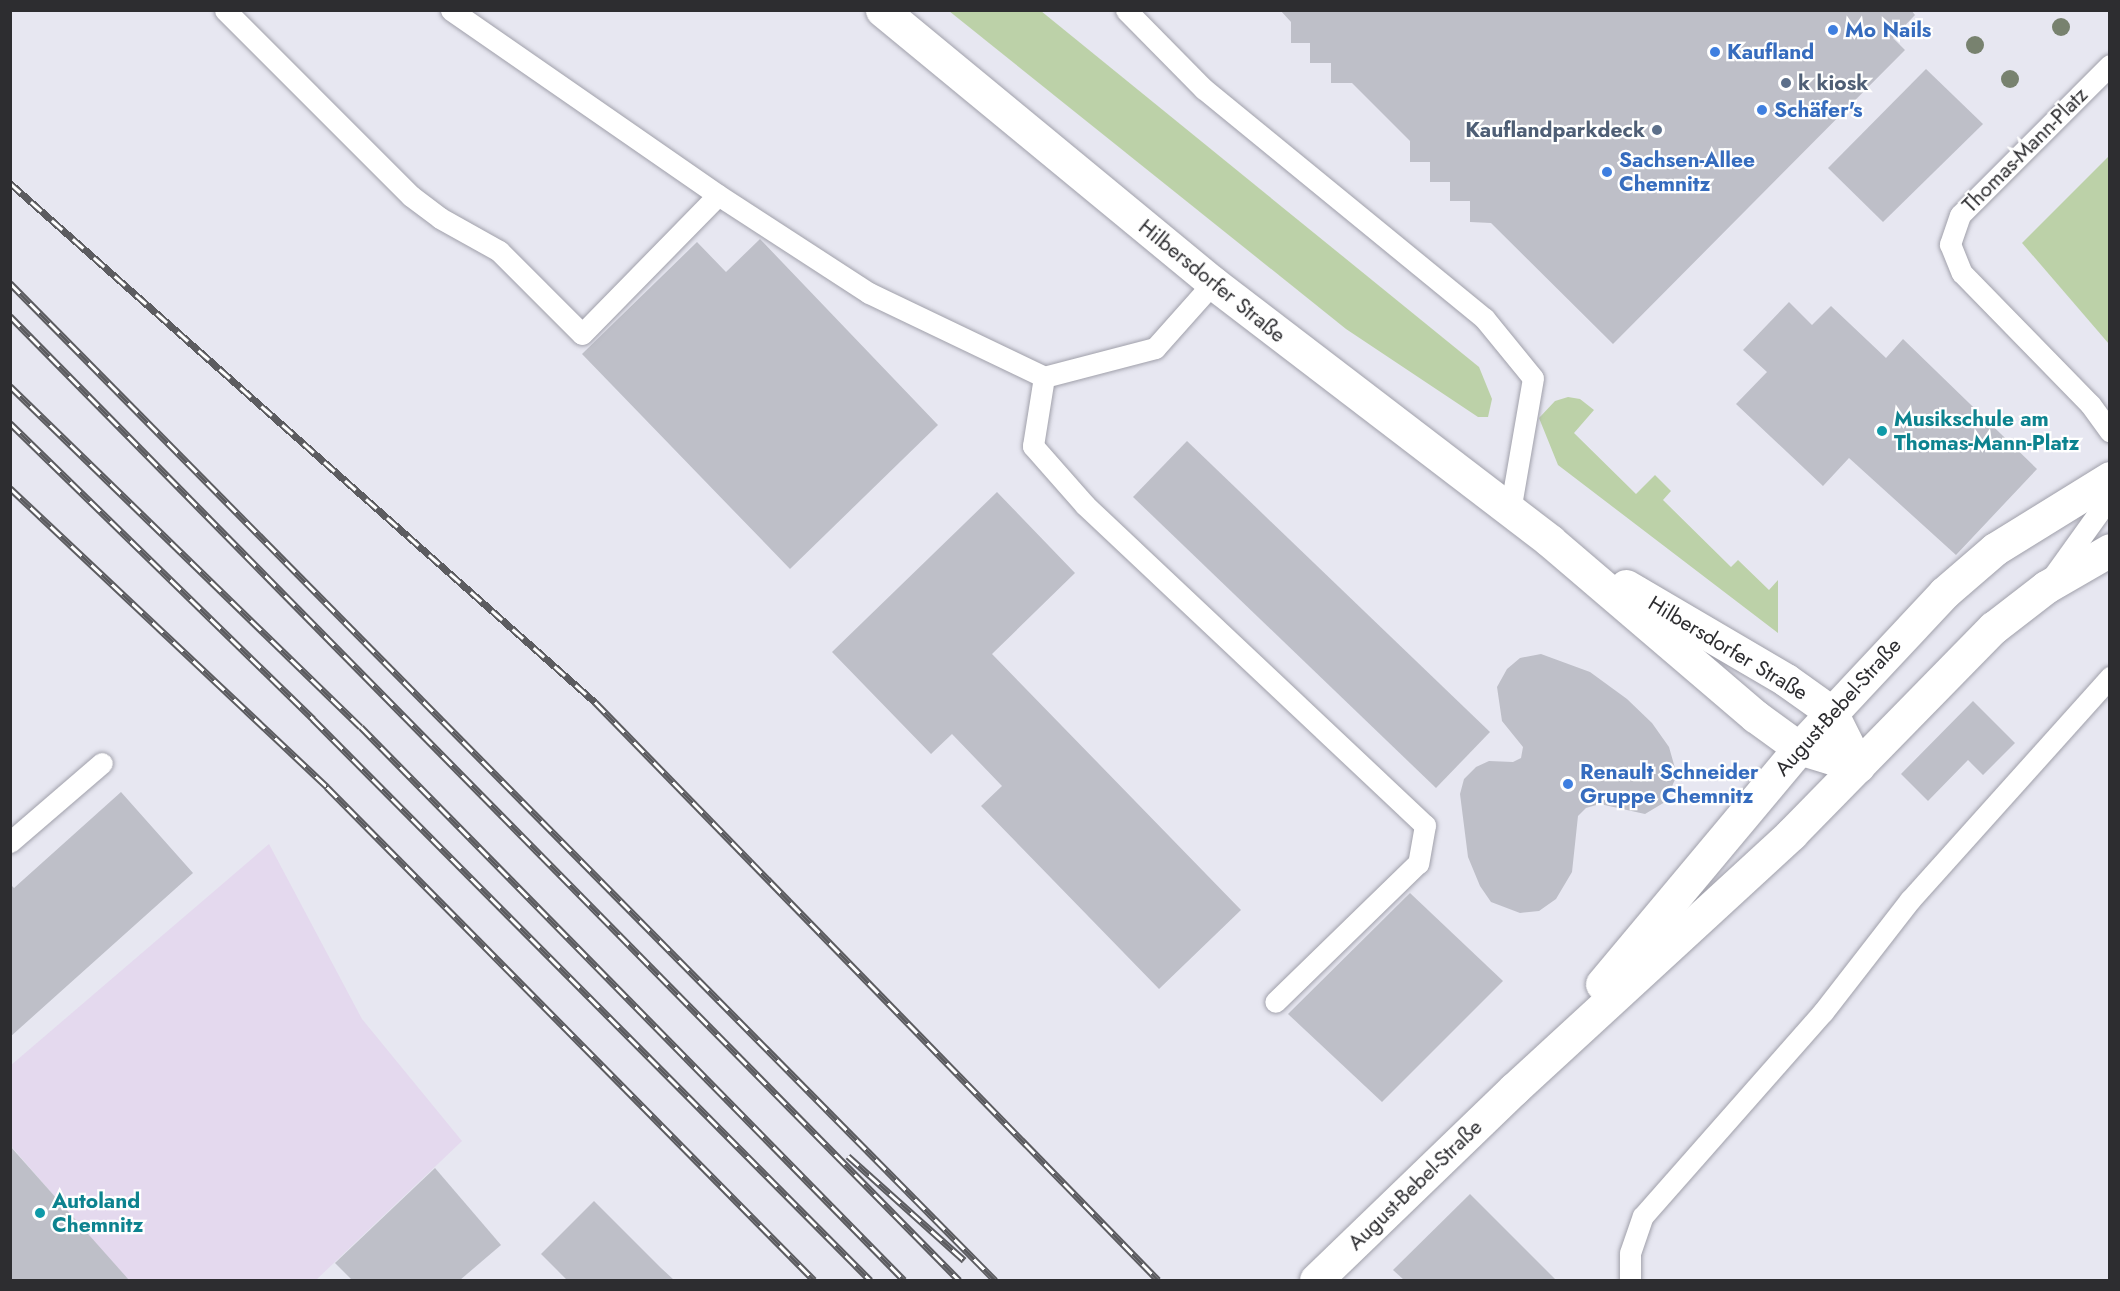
<!DOCTYPE html>
<html>
<head>
<meta charset="utf-8">
<style>
  body { margin:0 }
  #map { position:relative; width:2120px; height:1291px; overflow:hidden; background:#e7e7f1; font-family:Jost,sans-serif }
  div>[style] { position:absolute }
  [style*='--x'] { left:calc(var(--x)*1px); top:calc(var(--y)*1px); width:calc(var(--w)*1px); rotate:calc(var(--a)*1deg) }
  .industrial>* { inset:0; background:#e4d9ee }
  .green>* { inset:0; background:#bcd1a8 }
  .building>* { inset:0; background:#bebfc8 }
  .roads { filter:drop-shadow(0 0 2px #a0a0aa) drop-shadow(0 0 2px #a0a0aa) }
  .service>* { height:21px; margin:-10.5px; padding:0 10.5px; transform-origin:10.5px; border-radius:10.5px; background:#fff }
  .minor>* { height:33px; margin:-16.5px; padding:0 16.5px; transform-origin:16.5px; border-radius:16.5px; background:#fff }
  .primary>* { height:33px; margin:-16.5px; padding:0 16.5px; transform-origin:16.5px; border-radius:16.5px; background:#fff }
  .rail>* { height:7px; margin-top:-3.5px; transform-origin:0; background:repeating-linear-gradient(90deg,#fff 0 14px,#5c5c60 0 28px); box-sizing:border-box; border-block:2px solid #5c5c60 }
  .trees>* { width:18px; height:18px; margin:-9px; border-radius:50%; background:#78826f }
  .dots>* { width:16px; height:16px; translate:-50% -50%; box-sizing:border-box; border:3px solid #fff; border-radius:50% }
  span { translate:-50% -50%; white-space:nowrap; text-align:center; line-height:1.15; -webkit-text-stroke:4.5px #fff; paint-order:stroke }
  .shop-label { font-size:21px; color:#366cbe; font-weight:700 }
  .left { translate:0 -50%; text-align:left }
  .service-label { font-size:21px; color:#4e5e75; font-weight:700 }
  .right { translate:-100% -50%; text-align:right }
  .street-label { font-size:21px; color:#2d2d30 }
  .culture-label { font-size:21px; color:#0d838f; font-weight:700 }
  .frame { position:absolute; inset:0; border:12px solid #2d2d30; pointer-events:none }
</style>
</head>
<body>
<div id="map">
  <div class="industrial">
    <i style="clip-path:polygon(269px 844px,362px 1019px,462px 1141px,316px 1280px,127px 1280px,11px 1146px,10px 1066px)"></i>
  </div>
  <div class="green">
    <i style="clip-path:polygon(949px 11px,1041px 11px,1479px 367px,1492px 399px,1488px 417px,1478px 417px,1346px 329px)"></i>
    <i style="clip-path:polygon(2109px 156px,2109px 344px,2022px 243px)"></i>
    <i style="clip-path:polygon(1568px 397px,1580px 399px,1594px 410px,1574px 433px,1636px 494px,1655px 475px,1671px 491px,1663px 500px,1731px 567px,1738px 560px,1769px 590px,1778px 580px,1778px 633px,1558px 465px,1539px 418px,1555px 401px)"></i>
  </div>
  <div class="building">
    <i style="clip-path:polygon(1280px 10px,1911px 10px,1915px 15px,1893px 38px,1905px 50px,1613px 344px,1491px 223px,1470px 222px,1470px 201px,1450px 201px,1450px 182px,1430px 182px,1430px 162px,1410px 162px,1410px 141px,1352px 83px,1331px 83px,1331px 63px,1310px 63px,1310px 43px,1291px 43px,1291px 22px)"></i>
    <i style="clip-path:polygon(1926px 69px,1983px 124px,1883px 222px,1828px 168px)"></i>
    <i style="clip-path:polygon(760px 239px,938px 425px,790px 569px,582px 354px,697px 242px,726px 272px)"></i>
    <i style="clip-path:polygon(1789px 302px,1812px 325px,1831px 306px,1886px 358px,1903px 339px,2037px 469px,1956px 555px,1849px 458px,1823px 486px,1736px 404px,1767px 372px,1743px 350px)"></i>
    <i style="clip-path:polygon(1187px 441px,1490px 732px,1436px 788px,1133px 497px)"></i>
    <i style="clip-path:polygon(997px 492px,1075px 573px,992px 654px,1241px 910px,1159px 989px,981px 806px,1002px 786px,952px 734px,931px 754px,832px 652px)"></i>
    <i style="clip-path:polygon(1541px 654px,1590px 672px,1627px 699px,1652px 723px,1669px 747px,1677px 775px,1665px 802px,1645px 814px,1600px 804px,1586px 808px,1578px 816px,1572px 872px,1556px 899px,1539px 911px,1520px 913px,1491px 902px,1480px 886px,1468px 857px,1460px 794px,1464px 779px,1476px 767px,1489px 761px,1513px 762px,1521px 758px,1523px 747px,1502px 721px,1497px 687px,1507px 669px,1520px 658px)"></i>
    <i style="clip-path:polygon(1973px 701px,2015px 743px,1983px 775px,1968px 760px,1928px 801px,1901px 774px)"></i>
    <i style="clip-path:polygon(121px 792px,193px 873px,10px 1037px,10px 884px,14px 888px)"></i>
    <i style="clip-path:polygon(1410px 893px,1503px 981px,1382px 1102px,1288px 1014px)"></i>
    <i style="clip-path:polygon(10px 1146px,129px 1280px,10px 1280px)"></i>
    <i style="clip-path:polygon(435px 1168px,501px 1245px,460px 1280px,352px 1280px,335px 1263px)"></i>
    <i style="clip-path:polygon(1470px 1194px,1556px 1280px,1404px 1280px,1393px 1270px)"></i>
    <i style="clip-path:polygon(594px 1201px,661px 1268px,674px 1280px,567px 1280px,541px 1254px)"></i>
  </div>
  <div class="roads">
    <div class="service">
      <i style="--x:225;--y:10;--w:263;--a:45"></i>
      <i style="--x:411;--y:196;--w:36;--a:37"></i>
      <i style="--x:440;--y:218;--w:68;--a:29.2"></i>
      <i style="--x:499;--y:251;--w:117;--a:45"></i>
      <i style="--x:582;--y:334;--w:194;--a:-45.6"></i>
      <i style="--x:451;--y:10;--w:325;--a:34.7"></i>
      <i style="--x:718;--y:195;--w:180;--a:33"></i>
      <i style="--x:869;--y:293;--w:194;--a:25.6"></i>
      <i style="--x:1044;--y:377;--w:115;--a:-14.6"></i>
      <i style="--x:1155;--y:348;--w:87;--a:-48.3"></i>
      <i style="--x:1126;--y:10;--w:111;--a:45.4"></i>
      <i style="--x:1204;--y:89;--w:362;--a:39.3"></i>
      <i style="--x:1484;--y:318;--w:77;--a:50.8"></i>
      <i style="--x:1533;--y:378;--w:135;--a:99.8"></i>
      <i style="--x:2110;--y:65;--w:212;--a:135"></i>
      <i style="--x:1960;--y:215;--w:31;--a:109"></i>
      <i style="--x:1950;--y:244;--w:31;--a:68"></i>
      <i style="--x:1962;--y:273;--w:183;--a:45.7"></i>
      <i style="--x:2090;--y:404;--w:34;--a:54"></i>
      <i style="--x:1044;--y:377;--w:70;--a:99.1"></i>
      <i style="--x:1033;--y:446;--w:79;--a:48.6"></i>
      <i style="--x:1085;--y:505;--w:467;--a:43.3"></i>
      <i style="--x:1425;--y:825;--w:39;--a:100"></i>
      <i style="--x:1418;--y:863;--w:199;--a:135.8"></i>
      <i style="--x:2051;--y:579;--w:101;--a:-54.3"></i>
      <i style="--x:10;--y:842;--w:121;--a:-40.7"></i>
      <i style="--x:1630;--y:1280;--w:27;--a:-90"></i>
      <i style="--x:1630;--y:1253;--w:39;--a:-71"></i>
      <i style="--x:1643;--y:1216;--w:272;--a:-48.6"></i>
      <i style="--x:1823;--y:1012;--w:142;--a:-52.2"></i>
      <i style="--x:1910;--y:900;--w:300;--a:-48.1"></i>
    </div>
    <div class="minor">
      <i style="--x:882;--y:10;--w:429;--a:39.5"></i>
      <i style="--x:1213;--y:283;--w:424;--a:37.4"></i>
      <i style="--x:1550;--y:541;--w:270;--a:40.5"></i>
      <i style="--x:1755;--y:716;--w:54;--a:36"></i>
      <i style="--x:1799;--y:748;--w:62;--a:17"></i>
      <i style="--x:1626;--y:586;--w:186;--a:30.4"></i>
      <i style="--x:1786;--y:680;--w:55;--a:35.4"></i>
      <i style="--x:1831;--y:712;--w:60;--a:63.4"></i>
    </div>
    <div class="primary">
      <i style="--x:1602;--y:984;--w:307;--a:-50.1"></i>
      <i style="--x:1799;--y:748;--w:212;--a:-46.9"></i>
      <i style="--x:1944;--y:593;--w:67;--a:-40.8"></i>
      <i style="--x:1995;--y:549;--w:135;--a:-31.7"></i>
      <i style="--x:1316;--y:1280;--w:275;--a:-44"></i>
      <i style="--x:1514;--y:1089;--w:377;--a:-42.6"></i>
      <i style="--x:1791;--y:834;--w:289;--a:-45.6"></i>
      <i style="--x:1993;--y:628;--w:67;--a:-37.7"></i>
      <i style="--x:2046;--y:587;--w:74;--a:-30"></i>
    </div>
  </div>
  <div class="rail">
    <i style="--x:10;--y:183;--w:782;--a:41.58"></i>
    <i style="--x:595;--y:702;--w:807;--a:45.75"></i>
    <i style="--x:10;--y:283;--w:1402;--a:45.35"></i>
    <i style="--x:10;--y:316;--w:1353;--a:45.45"></i>
    <i style="--x:10;--y:386;--w:489;--a:44.2"></i>
    <i style="--x:361;--y:727;--w:775;--a:45.52"></i>
    <i style="--x:10;--y:423;--w:424;--a:44.3"></i>
    <i style="--x:313;--y:719;--w:791;--a:45.2"></i>
    <i style="--x:10;--y:488;--w:436;--a:43.3"></i>
    <i style="--x:327;--y:787;--w:693;--a:45.35"></i>
    <i style="--x:848;--y:1156;--w:156;--a:41.9"></i>
  </div>
  <div class="trees">
    <i style="left:2061px;top:27px"></i>
    <i style="left:1975px;top:45px"></i>
    <i style="left:2010px;top:79px"></i>
  </div>
  <div class="dots">
    <i style="left:1833px;top:30px;background:#3f7fe0"></i>
    <i style="left:1715px;top:52px;background:#3f7fe0"></i>
    <i style="left:1786px;top:83px;background:#5c6f8a"></i>
    <i style="left:1762px;top:110px;background:#3f7fe0"></i>
    <i style="left:1657px;top:130px;background:#5c6f8a"></i>
    <i style="left:1607px;top:172px;background:#3f7fe0"></i>
    <i style="left:1882px;top:431px;background:#0f9aa8"></i>
    <i style="left:1568px;top:784px;background:#3f7fe0"></i>
    <i style="left:40px;top:1213px;background:#0f9aa8"></i>
  </div>
  <div class="shop-label">
    <span class="left" style="left:1845px;top:30px">Mo Nails</span>
    <span class="left" style="left:1727px;top:52px">Kaufland</span>
    <span class="left" style="left:1774px;top:110px">Schäfer's</span>
    <span class="left" style="left:1619px;top:172px">Sachsen-Allee<br>Chemnitz</span>
    <span class="left" style="left:1580px;top:784px">Renault Schneider<br>Gruppe Chemnitz</span>
  </div>
  <div class="service-label">
    <span class="left" style="left:1798px;top:83px">k kiosk</span>
    <span class="right" style="left:1645px;top:130px">Kauflandparkdeck</span>
  </div>
  <div class="street-label">
    <span style="left:2025px;top:150px;rotate:-45deg">Thomas-Mann-Platz</span>
    <span style="left:1212px;top:281px;rotate:39deg">Hilbersdorfer Straße</span>
    <span style="left:1728px;top:648px;rotate:31deg">Hilbersdorfer Straße</span>
    <span style="left:1838px;top:707px;rotate:-48deg">August-Bebel-Straße</span>
    <span style="left:1415px;top:1185px;rotate:-44deg">August-Bebel-Straße</span>
  </div>
  <div class="culture-label">
    <span class="left" style="left:1894px;top:431px">Musikschule am<br>Thomas-Mann-Platz</span>
    <span class="left" style="left:52px;top:1213px">Autoland<br>Chemnitz</span>
  </div>
  <div class="frame"></div>
</div>
</body>
</html>
